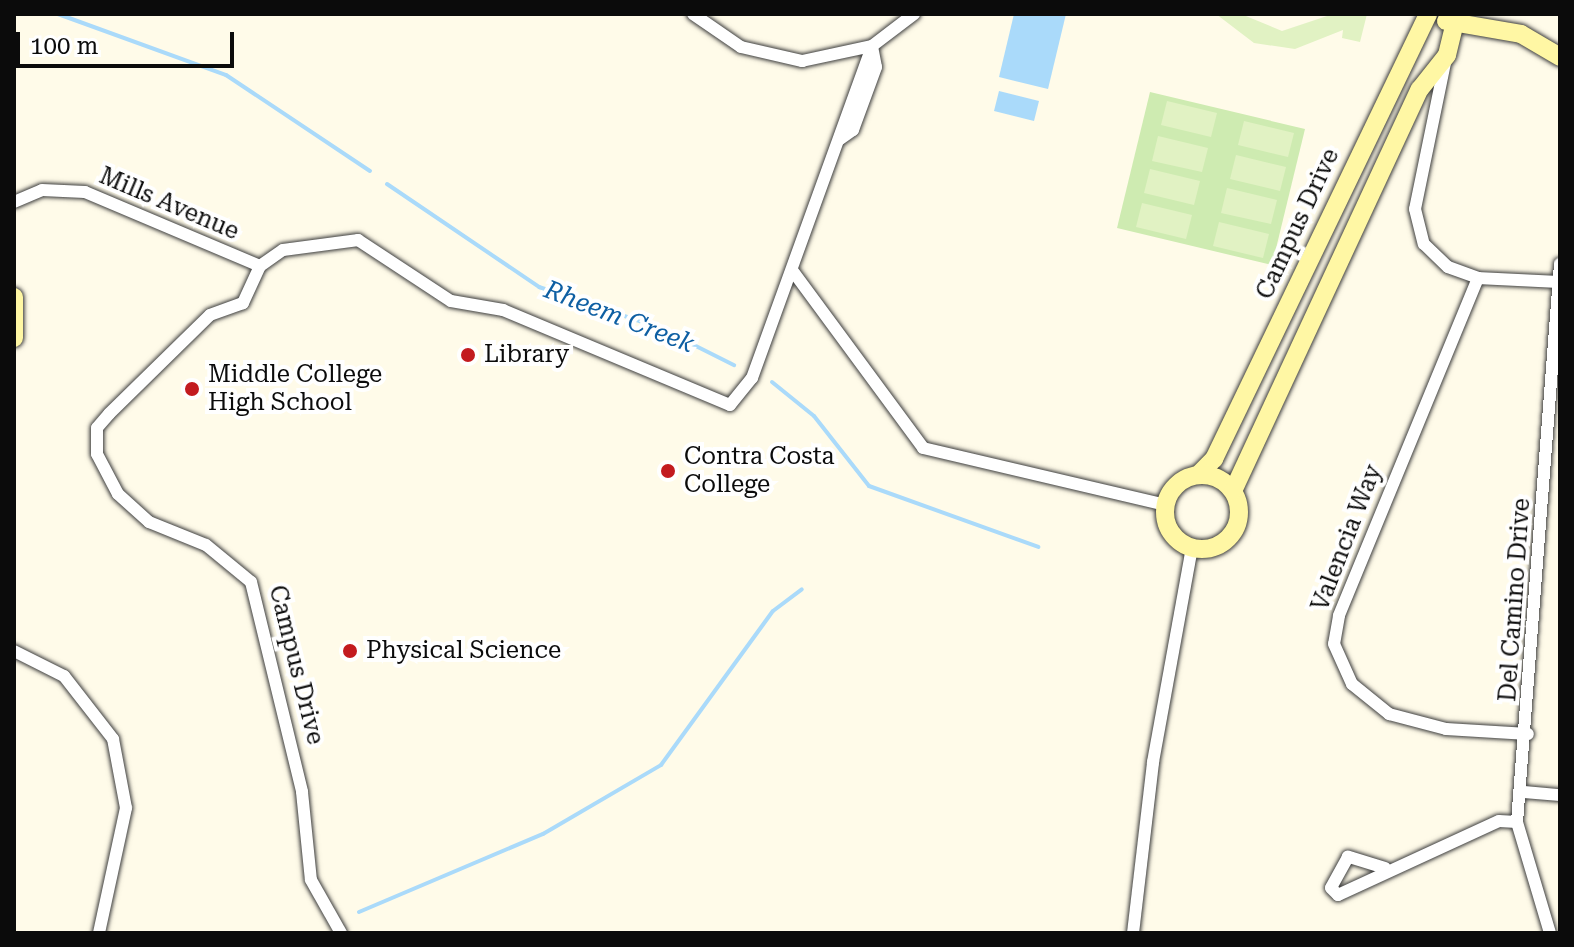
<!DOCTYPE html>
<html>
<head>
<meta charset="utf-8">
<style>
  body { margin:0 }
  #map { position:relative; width:1574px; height:947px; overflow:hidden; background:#fffbe9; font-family:"Roboto Serif",serif }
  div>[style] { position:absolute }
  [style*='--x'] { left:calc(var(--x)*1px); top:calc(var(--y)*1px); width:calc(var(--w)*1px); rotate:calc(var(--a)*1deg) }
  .green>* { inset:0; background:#ceebb1 }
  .pitch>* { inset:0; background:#e1f2c3 }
  .water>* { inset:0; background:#aadafa }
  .stream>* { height:4px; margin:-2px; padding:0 2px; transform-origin:2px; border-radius:2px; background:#aadafa }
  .roads { filter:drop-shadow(0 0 2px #3e3e3e) drop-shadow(0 0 2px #3e3e3e) }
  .street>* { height:12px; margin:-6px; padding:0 6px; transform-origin:6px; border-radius:6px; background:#fff }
  .secondary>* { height:18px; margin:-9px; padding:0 9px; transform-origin:9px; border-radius:9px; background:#fff7a4 }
  .secondary>.ring { margin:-9px; padding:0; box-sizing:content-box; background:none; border:18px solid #fff7a4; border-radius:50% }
  .dots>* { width:22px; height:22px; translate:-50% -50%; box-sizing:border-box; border:4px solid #fff; border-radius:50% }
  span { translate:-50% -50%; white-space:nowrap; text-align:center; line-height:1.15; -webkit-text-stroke:8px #fff; paint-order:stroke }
  .street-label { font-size:24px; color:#0b0b0b }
  .poi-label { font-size:24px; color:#0b0b0b }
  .left { translate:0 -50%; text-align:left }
  .water-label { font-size:26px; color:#0e5fa3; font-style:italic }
  .frame { position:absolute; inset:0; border:16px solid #0b0b0b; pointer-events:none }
  .scale { position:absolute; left:16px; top:32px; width:218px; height:36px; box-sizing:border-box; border:4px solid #0b0b0b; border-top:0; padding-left:10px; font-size:24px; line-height:28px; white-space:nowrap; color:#0b0b0b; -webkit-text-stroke:6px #fff; paint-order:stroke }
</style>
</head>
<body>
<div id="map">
  <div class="green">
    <i style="clip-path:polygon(1150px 92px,1305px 129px,1272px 265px,1117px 228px)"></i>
  </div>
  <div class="pitch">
    <i style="clip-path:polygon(1216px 14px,1241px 14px,1282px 31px,1333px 14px,1367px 14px,1360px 42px,1342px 38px,1343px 30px,1295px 49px,1254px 43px)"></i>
    <i style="clip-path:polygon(1167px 101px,1217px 113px,1211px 137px,1161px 125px)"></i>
    <i style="clip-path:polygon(1244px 121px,1294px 133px,1288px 157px,1238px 145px)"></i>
    <i style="clip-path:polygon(1158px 136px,1208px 148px,1202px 172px,1152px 161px)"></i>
    <i style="clip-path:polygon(1236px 155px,1286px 167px,1280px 191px,1230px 179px)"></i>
    <i style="clip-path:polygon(1150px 169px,1200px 181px,1194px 205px,1144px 193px)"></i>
    <i style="clip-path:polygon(1227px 188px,1277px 200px,1271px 224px,1221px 213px)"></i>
    <i style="clip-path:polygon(1142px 203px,1192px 215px,1186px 239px,1136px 227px)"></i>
    <i style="clip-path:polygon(1219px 222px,1269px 234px,1263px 258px,1213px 246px)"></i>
  </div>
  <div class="water">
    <i style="clip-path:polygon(1014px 14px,1066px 14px,1048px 89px,999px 77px)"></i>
    <i style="clip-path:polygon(999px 91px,1039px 101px,1034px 121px,994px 111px)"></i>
  </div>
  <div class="stream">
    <i style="--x:58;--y:14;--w:179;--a:20"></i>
    <i style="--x:226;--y:75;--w:173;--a:33.7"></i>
    <i style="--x:387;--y:184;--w:184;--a:34.1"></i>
    <i style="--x:539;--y:287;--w:128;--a:18.7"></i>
    <i style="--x:660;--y:328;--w:83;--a:26.6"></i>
    <i style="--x:772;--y:382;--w:54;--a:39"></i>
    <i style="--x:814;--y:416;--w:89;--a:51.8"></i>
    <i style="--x:869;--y:486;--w:180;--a:19.8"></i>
    <i style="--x:359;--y:912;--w:200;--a:-23"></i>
    <i style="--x:543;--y:834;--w:137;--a:-30.3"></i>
    <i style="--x:661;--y:765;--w:190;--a:-54"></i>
    <i style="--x:773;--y:611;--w:36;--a:-37"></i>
  </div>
  <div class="roads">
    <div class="street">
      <i style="--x:693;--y:14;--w:58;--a:34.5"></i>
      <i style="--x:741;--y:47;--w:63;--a:12.9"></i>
      <i style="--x:802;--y:61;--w:72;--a:-12.1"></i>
      <i style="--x:872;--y:46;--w:53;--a:-37.3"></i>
      <i style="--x:1446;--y:58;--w:154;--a:101.6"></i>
      <i style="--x:1415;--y:209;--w:36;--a:76"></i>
      <i style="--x:1424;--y:244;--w:33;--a:44"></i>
      <i style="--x:1448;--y:267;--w:32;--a:20"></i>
      <i style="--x:1478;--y:278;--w:80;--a:2.9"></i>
      <i style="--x:840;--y:139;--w:16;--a:-35"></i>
      <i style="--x:853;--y:130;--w:67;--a:-69.9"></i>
      <i style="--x:876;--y:67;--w:21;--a:-101"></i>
      <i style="--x:14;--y:202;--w:30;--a:-23"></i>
      <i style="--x:42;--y:190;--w:43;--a:2.7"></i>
      <i style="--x:85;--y:192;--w:190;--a:22.9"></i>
      <i style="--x:260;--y:266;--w:28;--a:-35"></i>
      <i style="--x:283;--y:250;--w:76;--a:-7.6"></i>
      <i style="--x:358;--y:240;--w:111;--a:33.3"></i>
      <i style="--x:451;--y:301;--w:53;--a:9.8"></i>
      <i style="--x:503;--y:310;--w:246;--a:22.7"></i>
      <i style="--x:730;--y:405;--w:35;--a:-51"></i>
      <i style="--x:752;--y:378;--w:353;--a:-70.1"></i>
      <i style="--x:260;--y:266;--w:41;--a:114.7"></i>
      <i style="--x:243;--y:303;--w:35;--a:160"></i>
      <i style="--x:210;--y:315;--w:141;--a:135.6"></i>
      <i style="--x:109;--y:414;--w:18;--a:131"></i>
      <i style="--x:97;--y:428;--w:26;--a:90"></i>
      <i style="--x:97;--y:454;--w:45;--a:62.3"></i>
      <i style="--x:118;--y:494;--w:42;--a:42.1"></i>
      <i style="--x:149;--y:522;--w:61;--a:22"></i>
      <i style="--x:206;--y:545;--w:58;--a:39.4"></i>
      <i style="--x:251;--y:582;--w:216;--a:76.3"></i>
      <i style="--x:302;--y:792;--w:88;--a:84.2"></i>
      <i style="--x:311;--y:880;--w:61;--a:60.5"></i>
      <i style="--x:792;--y:270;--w:221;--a:53.6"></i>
      <i style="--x:923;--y:448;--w:250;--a:13.2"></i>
      <i style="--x:1478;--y:278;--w:365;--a:112.4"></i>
      <i style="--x:1339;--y:616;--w:28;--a:100"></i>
      <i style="--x:1334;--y:644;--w:44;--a:65.8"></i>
      <i style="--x:1352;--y:684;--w:48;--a:39"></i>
      <i style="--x:1389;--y:714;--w:59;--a:14.7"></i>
      <i style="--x:1446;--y:729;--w:82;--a:3.5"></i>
      <i style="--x:14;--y:651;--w:56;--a:26.6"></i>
      <i style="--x:64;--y:676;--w:80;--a:52.1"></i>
      <i style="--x:113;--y:739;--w:70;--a:79.3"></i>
      <i style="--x:126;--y:808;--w:128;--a:102.2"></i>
      <i style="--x:1524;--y:792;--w:36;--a:5"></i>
      <i style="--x:1385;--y:868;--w:39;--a:-163"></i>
      <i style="--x:1348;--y:857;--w:35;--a:119"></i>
      <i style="--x:1331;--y:888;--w:10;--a:45"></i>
      <i style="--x:1338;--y:895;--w:177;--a:-24.7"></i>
      <i style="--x:1499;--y:821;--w:18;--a:3"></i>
      <i style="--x:1133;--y:933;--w:172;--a:-83.3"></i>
      <i style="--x:1153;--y:762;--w:218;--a:-79.7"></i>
      <i style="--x:1550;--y:933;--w:116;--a:-106.6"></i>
      <i style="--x:1517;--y:822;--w:560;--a:-85.59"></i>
    </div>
    <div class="secondary">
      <i style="--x:1446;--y:21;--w:76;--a:9.8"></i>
      <i style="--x:1521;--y:34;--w:45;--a:30.5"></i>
      <i style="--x:14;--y:297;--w:41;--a:90"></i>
      <i style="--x:1198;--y:475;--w:23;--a:-45"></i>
      <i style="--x:1214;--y:459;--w:494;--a:-64.3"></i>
      <i class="ring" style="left:1165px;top:475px;width:56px;height:56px"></i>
      <i style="--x:1233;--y:491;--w:443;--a:-65.1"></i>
      <i style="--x:1420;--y:89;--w:43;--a:-51.5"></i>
      <i style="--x:1447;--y:55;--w:42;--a:-76.3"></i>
    </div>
  </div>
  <div class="dots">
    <i style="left:468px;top:355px;background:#c31b1f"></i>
    <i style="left:192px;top:389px;background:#c31b1f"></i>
    <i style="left:668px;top:471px;background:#c31b1f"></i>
    <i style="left:350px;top:651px;background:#c31b1f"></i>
  </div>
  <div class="street-label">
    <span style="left:169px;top:204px;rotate:23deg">Mills Avenue</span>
    <span style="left:1298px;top:224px;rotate:-65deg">Campus Drive</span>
    <span style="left:1347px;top:538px;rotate:-69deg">Valencia Way</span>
    <span style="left:1515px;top:600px;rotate:-86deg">Del Camino Drive</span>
    <span style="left:296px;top:665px;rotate:76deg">Campus Drive</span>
  </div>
  <div class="poi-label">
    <span class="left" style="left:484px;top:355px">Library</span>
    <span class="left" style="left:208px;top:389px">Middle College<br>High School</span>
    <span class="left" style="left:684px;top:471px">Contra Costa<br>College</span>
    <span class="left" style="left:366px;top:651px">Physical Science</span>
  </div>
  <div class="water-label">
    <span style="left:619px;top:317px;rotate:21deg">Rheem Creek</span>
  </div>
  <div class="frame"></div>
  <div class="scale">100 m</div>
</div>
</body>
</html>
